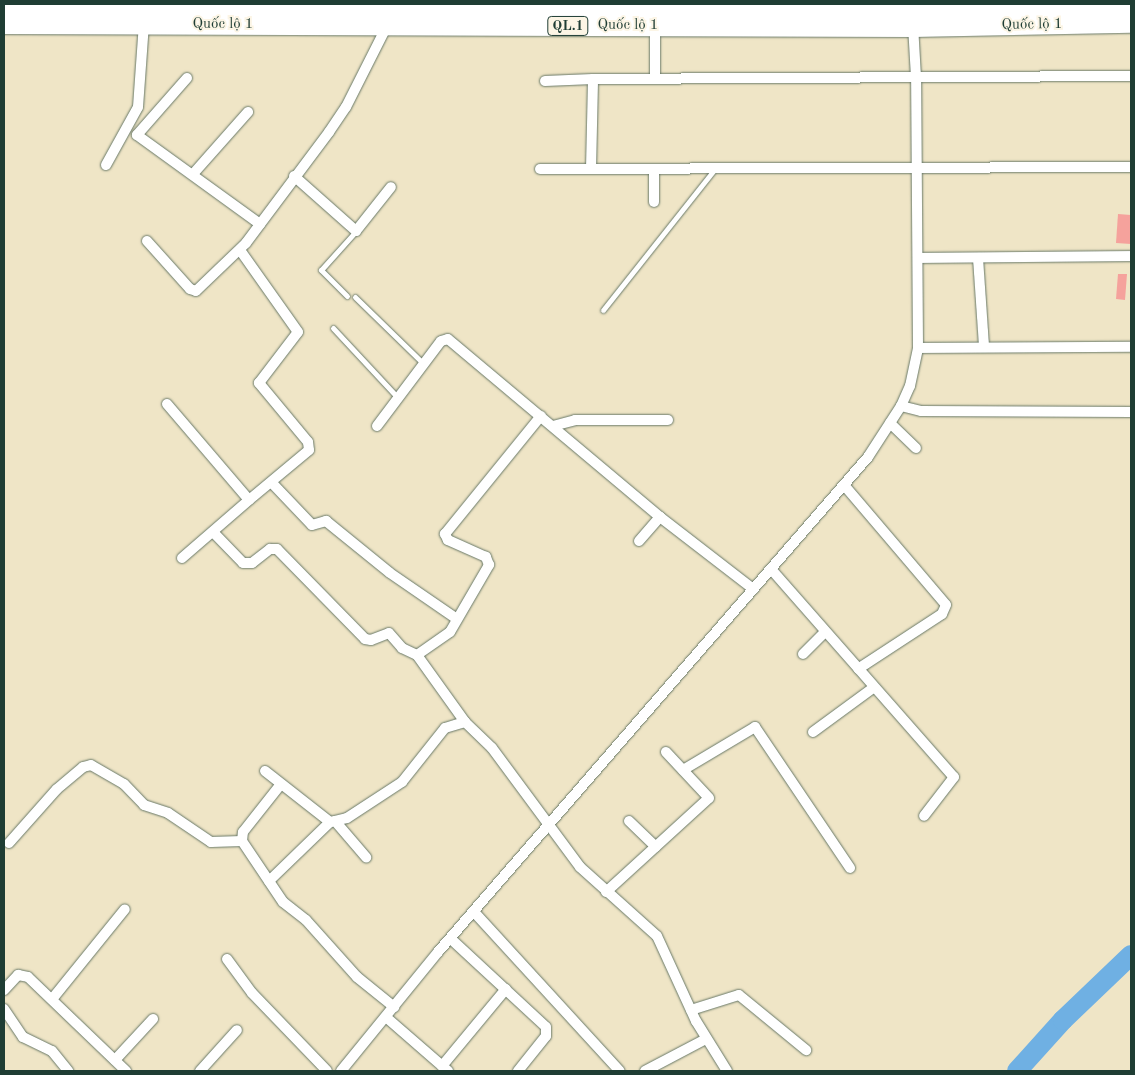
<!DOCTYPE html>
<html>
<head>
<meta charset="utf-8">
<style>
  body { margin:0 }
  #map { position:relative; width:1135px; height:1075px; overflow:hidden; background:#efe5c6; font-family:"Old Standard TT",serif }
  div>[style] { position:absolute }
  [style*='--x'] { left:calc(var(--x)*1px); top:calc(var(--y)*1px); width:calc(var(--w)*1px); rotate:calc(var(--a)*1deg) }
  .river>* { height:20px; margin:-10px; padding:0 10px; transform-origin:10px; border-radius:10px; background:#6fb0e3 }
  .building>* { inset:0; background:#f5a29c }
  .roads { filter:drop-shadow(0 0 1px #687867) drop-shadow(0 0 1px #687867) }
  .lane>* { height:5px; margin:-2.5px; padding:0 2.5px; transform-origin:2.5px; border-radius:2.5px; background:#fff }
  .street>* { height:10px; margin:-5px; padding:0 5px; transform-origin:5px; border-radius:5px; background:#fff }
  .highway>* { height:20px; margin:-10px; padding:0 10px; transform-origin:10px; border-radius:10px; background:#fff }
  span { translate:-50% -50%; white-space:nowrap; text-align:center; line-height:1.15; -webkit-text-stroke:4px #fcf5e5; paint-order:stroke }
  .shield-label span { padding:1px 4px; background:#fcf5e5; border:1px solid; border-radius:4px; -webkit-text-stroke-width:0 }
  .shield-label { font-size:14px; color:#1f3d34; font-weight:700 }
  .street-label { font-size:15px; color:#1f3d34 }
  .frame { position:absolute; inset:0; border:5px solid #1f3d34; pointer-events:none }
</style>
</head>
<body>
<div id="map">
  <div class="river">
    <i style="--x:1017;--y:1071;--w:69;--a:-48"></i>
    <i style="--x:1063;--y:1020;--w:94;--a:-43.7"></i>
  </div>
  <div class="building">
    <i style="clip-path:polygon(1118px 214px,1131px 215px,1131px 244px,1116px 243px)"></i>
    <i style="clip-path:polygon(1118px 274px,1127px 274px,1125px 300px,1116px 299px)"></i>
  </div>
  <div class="roads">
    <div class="lane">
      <i style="--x:347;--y:296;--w:37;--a:-135"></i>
      <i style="--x:321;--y:270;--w:52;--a:-48.1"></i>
      <i style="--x:355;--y:297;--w:96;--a:44.2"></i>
      <i style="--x:603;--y:310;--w:179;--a:-51.6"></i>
      <i style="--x:333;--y:328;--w:96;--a:47.1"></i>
    </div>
    <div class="street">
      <i style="--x:655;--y:77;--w:51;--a:-90"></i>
      <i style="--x:187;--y:78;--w:76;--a:131.3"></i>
      <i style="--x:137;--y:135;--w:152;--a:35.9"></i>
      <i style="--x:545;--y:81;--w:48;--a:-2.4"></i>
      <i style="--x:106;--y:165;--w:66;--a:-61.1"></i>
      <i style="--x:138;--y:107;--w:83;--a:-85.9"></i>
      <i style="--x:540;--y:169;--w:591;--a:-0.19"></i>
      <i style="--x:591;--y:169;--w:90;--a:-88.7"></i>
      <i style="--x:593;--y:79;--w:538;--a:-0.32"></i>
      <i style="--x:654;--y:170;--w:32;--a:90"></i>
      <i style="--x:193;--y:174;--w:83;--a:-48.4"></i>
      <i style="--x:294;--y:176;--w:83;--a:41.6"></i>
      <i style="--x:356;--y:231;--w:56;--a:-51.5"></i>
      <i style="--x:147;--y:241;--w:64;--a:48.1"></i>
      <i style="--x:190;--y:289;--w:6;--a:18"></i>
      <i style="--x:196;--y:291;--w:69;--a:-43.8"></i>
      <i style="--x:246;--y:243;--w:139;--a:-53.2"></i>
      <i style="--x:329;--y:132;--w:30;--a:-56"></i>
      <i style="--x:346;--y:107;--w:91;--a:-63.2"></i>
      <i style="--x:919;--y:258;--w:212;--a:-0.5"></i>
      <i style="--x:978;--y:258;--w:89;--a:86.1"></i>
      <i style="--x:918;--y:348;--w:213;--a:-0.3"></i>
      <i style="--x:167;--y:404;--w:126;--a:49.5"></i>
      <i style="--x:249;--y:500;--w:78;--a:-39.8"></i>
      <i style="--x:309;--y:450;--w:8;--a:-97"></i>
      <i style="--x:308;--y:442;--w:77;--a:-129.7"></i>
      <i style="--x:259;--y:383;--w:64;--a:-52.6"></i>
      <i style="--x:298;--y:332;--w:100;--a:-125.3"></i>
      <i style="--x:901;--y:406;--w:21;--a:14"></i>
      <i style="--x:921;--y:411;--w:210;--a:0.3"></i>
      <i style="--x:890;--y:423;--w:36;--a:44"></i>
      <i style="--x:377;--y:426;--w:106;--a:-53"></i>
      <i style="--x:441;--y:341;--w:7;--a:-16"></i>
      <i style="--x:448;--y:339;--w:277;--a:40"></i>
      <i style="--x:660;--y:517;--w:118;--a:37.7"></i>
      <i style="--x:553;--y:426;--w:23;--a:-15"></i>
      <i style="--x:575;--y:420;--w:93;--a:0"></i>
      <i style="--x:272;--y:483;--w:58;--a:46.4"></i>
      <i style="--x:312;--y:525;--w:15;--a:-16"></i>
      <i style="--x:326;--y:521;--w:82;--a:39.1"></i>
      <i style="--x:390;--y:573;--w:81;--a:34.5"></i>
      <i style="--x:844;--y:485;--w:157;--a:49.6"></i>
      <i style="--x:946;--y:605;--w:10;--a:114"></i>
      <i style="--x:942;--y:614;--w:100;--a:146.8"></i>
      <i style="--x:213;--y:532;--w:43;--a:45.9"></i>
      <i style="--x:243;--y:563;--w:9;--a:0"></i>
      <i style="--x:252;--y:563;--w:23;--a:-38"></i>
      <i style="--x:270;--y:549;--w:7;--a:0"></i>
      <i style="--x:277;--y:549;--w:126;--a:45.6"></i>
      <i style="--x:365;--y:639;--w:6;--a:9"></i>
      <i style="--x:371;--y:640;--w:19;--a:-21"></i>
      <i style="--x:389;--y:633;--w:20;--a:49"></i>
      <i style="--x:402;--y:648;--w:17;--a:25"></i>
      <i style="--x:639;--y:541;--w:32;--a:-49"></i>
      <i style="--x:182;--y:558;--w:89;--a:-40.9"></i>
      <i style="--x:771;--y:569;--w:277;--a:48.7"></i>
      <i style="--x:954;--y:777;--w:49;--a:127.6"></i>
      <i style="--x:803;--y:654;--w:30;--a:-45"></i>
      <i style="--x:465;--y:722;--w:82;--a:-125.6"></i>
      <i style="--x:417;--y:655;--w:40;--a:-34.9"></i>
      <i style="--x:450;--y:632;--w:78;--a:-59.8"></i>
      <i style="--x:489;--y:565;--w:9;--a:-111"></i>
      <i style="--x:486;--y:557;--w:42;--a:-155.9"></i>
      <i style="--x:448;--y:540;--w:7;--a:-117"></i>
      <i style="--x:445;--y:534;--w:152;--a:-50.9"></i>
      <i style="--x:813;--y:732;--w:74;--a:-36.3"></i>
      <i style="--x:683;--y:770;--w:84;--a:-30.8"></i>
      <i style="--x:755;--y:727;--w:170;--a:56"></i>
      <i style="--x:265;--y:771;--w:83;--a:38.1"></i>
      <i style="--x:335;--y:821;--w:48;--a:49.3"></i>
      <i style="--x:629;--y:821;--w:37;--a:44"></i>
      <i style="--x:242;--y:841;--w:9;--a:-84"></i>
      <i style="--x:243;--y:832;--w:61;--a:-51.6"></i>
      <i style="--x:9;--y:843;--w:72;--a:-48.4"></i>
      <i style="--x:57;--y:789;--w:34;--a:-40"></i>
      <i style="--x:83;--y:767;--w:8;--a:-14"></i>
      <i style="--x:91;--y:765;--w:38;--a:30"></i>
      <i style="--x:124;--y:784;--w:29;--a:46"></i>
      <i style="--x:144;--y:805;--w:25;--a:18"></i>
      <i style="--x:168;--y:813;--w:52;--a:34"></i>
      <i style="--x:211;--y:842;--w:31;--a:-2"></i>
      <i style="--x:242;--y:841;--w:73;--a:56.1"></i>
      <i style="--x:283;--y:902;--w:29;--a:38"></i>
      <i style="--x:306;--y:920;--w:76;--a:48.2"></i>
      <i style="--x:357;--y:977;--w:48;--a:39"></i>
      <i style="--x:269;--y:881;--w:85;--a:-44"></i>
      <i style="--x:330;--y:822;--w:17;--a:-13"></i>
      <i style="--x:347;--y:818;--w:66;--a:-33.2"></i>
      <i style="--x:402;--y:782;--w:69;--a:-51.5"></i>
      <i style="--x:445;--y:728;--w:21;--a:-17"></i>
      <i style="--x:465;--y:722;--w:37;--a:44"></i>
      <i style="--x:492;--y:748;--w:148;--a:53.5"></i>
      <i style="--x:580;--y:867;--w:103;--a:41.9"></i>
      <i style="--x:657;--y:936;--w:94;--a:65.4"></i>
      <i style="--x:696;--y:1021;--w:59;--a:58.2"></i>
      <i style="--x:606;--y:892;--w:139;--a:-42.4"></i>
      <i style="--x:709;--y:798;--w:63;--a:-133.1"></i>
      <i style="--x:475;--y:913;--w:214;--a:47.5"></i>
      <i style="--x:451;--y:939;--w:129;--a:42.8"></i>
      <i style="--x:546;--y:1027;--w:9;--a:90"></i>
      <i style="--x:546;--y:1036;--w:45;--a:128.7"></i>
      <i style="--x:227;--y:959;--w:42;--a:53.7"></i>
      <i style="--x:252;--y:993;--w:108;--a:46.1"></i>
      <i style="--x:4;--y:990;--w:21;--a:-47"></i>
      <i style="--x:18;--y:975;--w:10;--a:11"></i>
      <i style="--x:28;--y:977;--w:136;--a:43.8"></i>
      <i style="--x:53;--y:998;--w:114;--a:-51"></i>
      <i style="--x:4;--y:1009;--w:34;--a:56"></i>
      <i style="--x:23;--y:1037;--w:32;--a:26"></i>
      <i style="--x:52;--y:1051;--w:26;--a:51"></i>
      <i style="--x:691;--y:1010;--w:50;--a:-17.4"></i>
      <i style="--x:739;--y:995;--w:87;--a:39.4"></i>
      <i style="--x:387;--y:1018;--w:81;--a:41"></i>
      <i style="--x:115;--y:1060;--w:56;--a:-47.2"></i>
      <i style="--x:442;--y:1066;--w:100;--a:-50.3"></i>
      <i style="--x:200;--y:1071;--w:55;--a:-47.9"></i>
      <i style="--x:341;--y:1071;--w:154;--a:-50.8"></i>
      <i style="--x:438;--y:952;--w:656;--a:-49.02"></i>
      <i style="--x:868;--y:457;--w:61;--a:-57.1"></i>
      <i style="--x:901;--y:406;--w:22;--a:-66"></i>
      <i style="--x:910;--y:386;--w:39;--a:-78"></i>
      <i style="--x:918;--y:348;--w:271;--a:-90.4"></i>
      <i style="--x:916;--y:77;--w:52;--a:-93.3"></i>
      <i style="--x:645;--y:1071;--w:69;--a:-27.7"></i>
    </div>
    <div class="highway">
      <i style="--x:4;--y:8;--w:761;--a:0.23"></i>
      <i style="--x:765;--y:11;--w:366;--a:-0.6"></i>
      <i style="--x:4;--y:24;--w:909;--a:0.19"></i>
      <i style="--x:913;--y:27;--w:218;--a:-1.1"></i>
    </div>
  </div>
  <div class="shield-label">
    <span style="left:568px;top:26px">QL.1</span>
  </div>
  <div class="street-label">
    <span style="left:223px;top:25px">Quốc lộ 1</span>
    <span style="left:1032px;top:25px;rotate:-1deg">Quốc lộ 1</span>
    <span style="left:628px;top:26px">Quốc lộ 1</span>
  </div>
  <div class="frame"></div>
</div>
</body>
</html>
